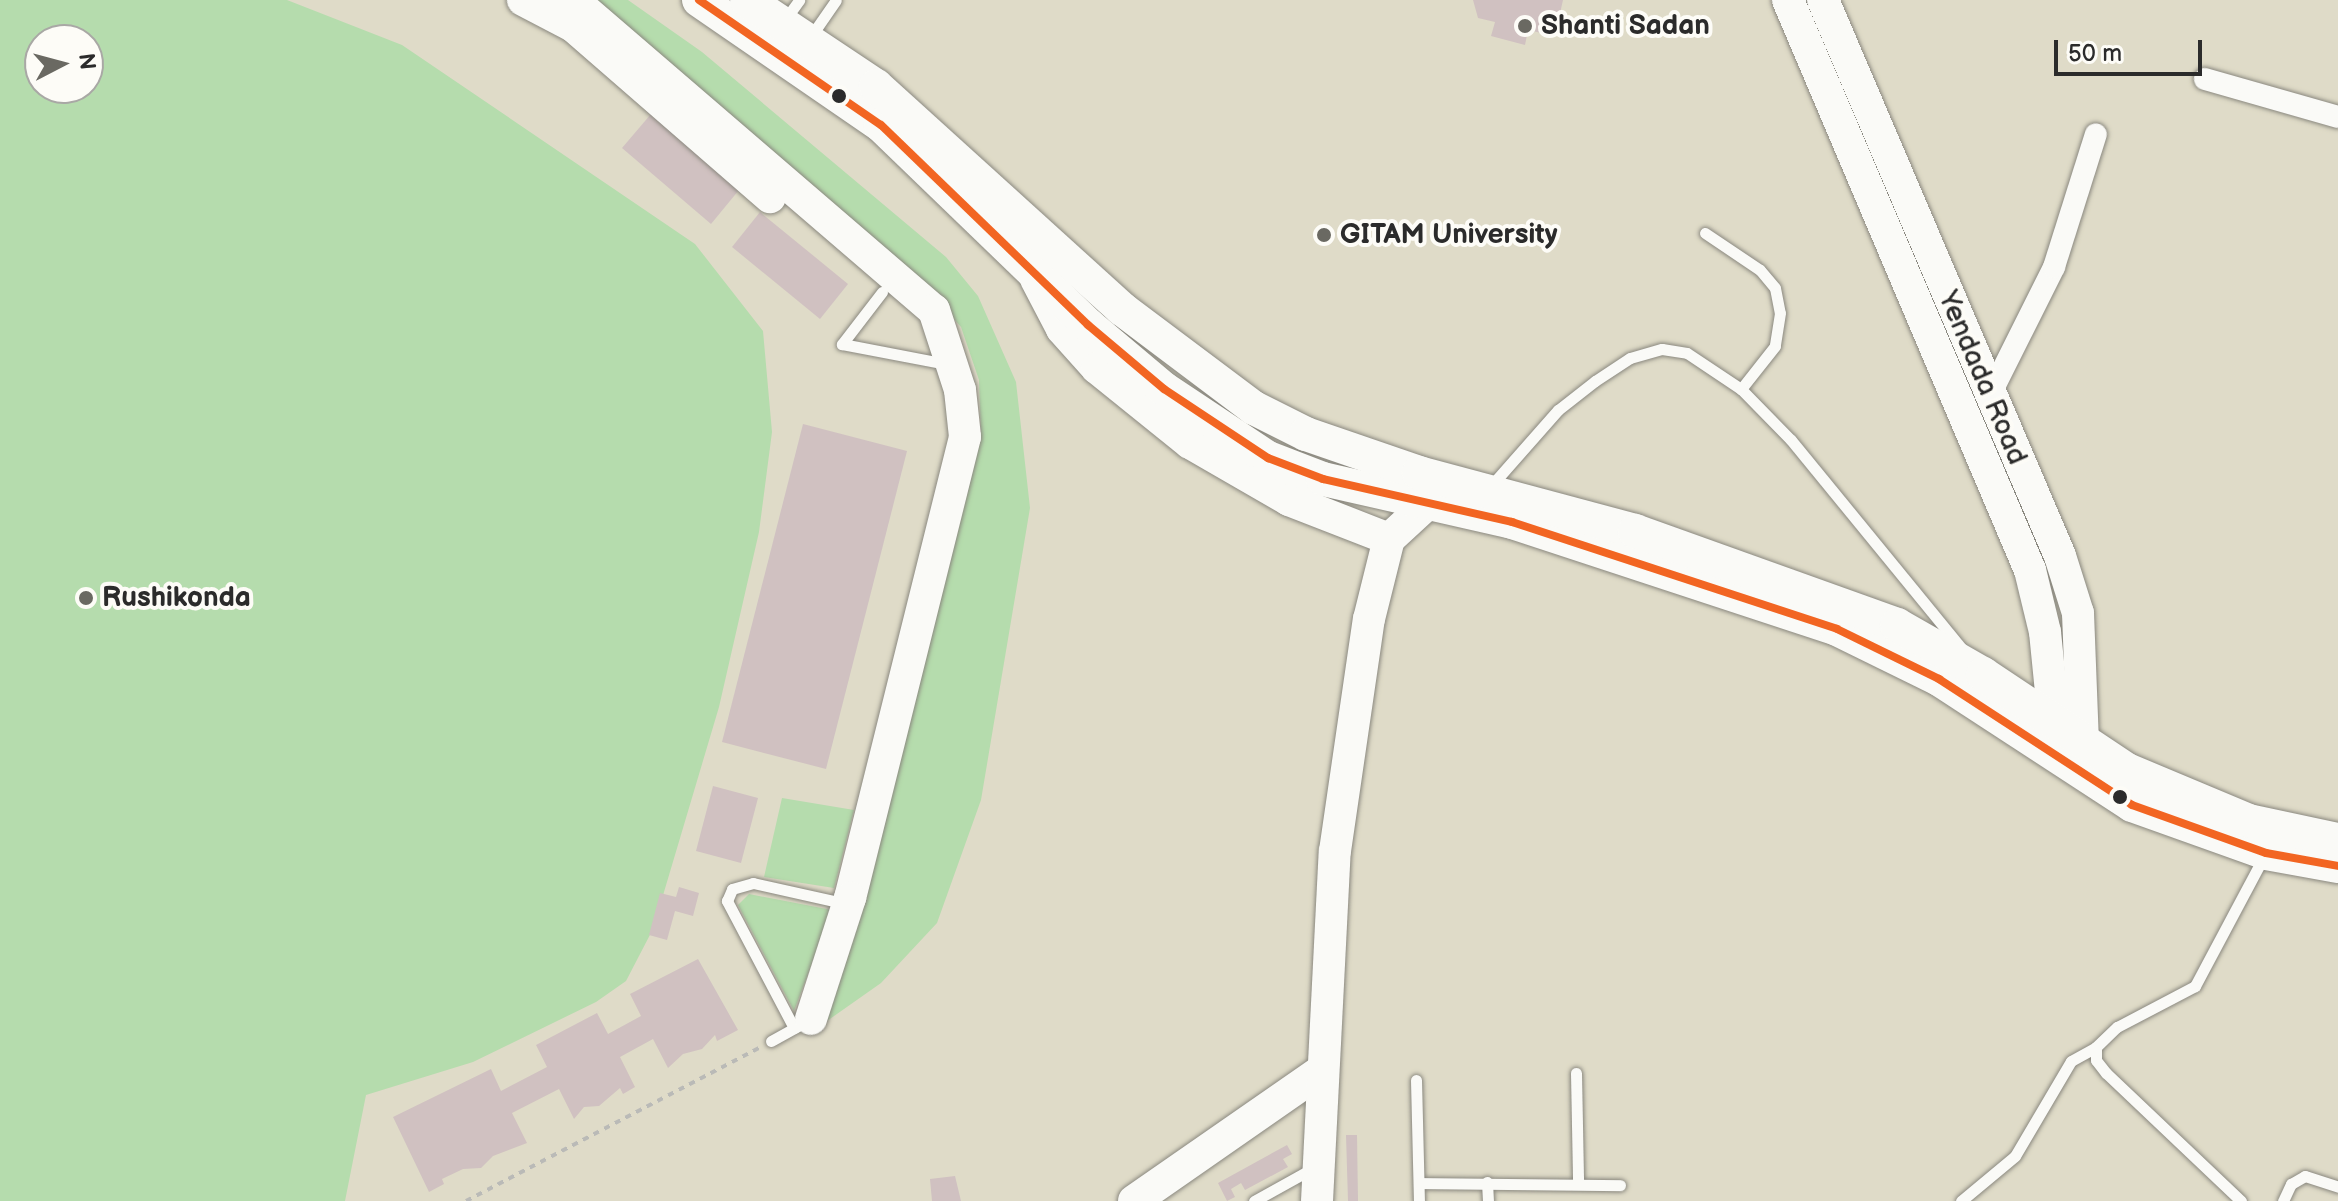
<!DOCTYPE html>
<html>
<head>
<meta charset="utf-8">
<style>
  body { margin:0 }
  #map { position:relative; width:2338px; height:1201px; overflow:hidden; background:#dfdbc8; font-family:"Balsamiq Sans",sans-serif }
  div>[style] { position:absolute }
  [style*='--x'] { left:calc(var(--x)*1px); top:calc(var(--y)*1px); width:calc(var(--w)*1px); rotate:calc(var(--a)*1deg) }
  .green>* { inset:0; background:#b5dcad }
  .building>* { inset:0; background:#d0c1c1 }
  .path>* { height:4px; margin-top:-2px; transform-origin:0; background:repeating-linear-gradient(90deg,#babab7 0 6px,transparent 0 12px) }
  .roads { filter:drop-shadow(0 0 2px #8a887f) drop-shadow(0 0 2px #8a887f) }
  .lane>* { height:11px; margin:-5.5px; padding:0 5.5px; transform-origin:5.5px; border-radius:5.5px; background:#fafaf7 }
  .street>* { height:22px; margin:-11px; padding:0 11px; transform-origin:11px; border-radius:11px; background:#fafaf7 }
  .secondary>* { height:32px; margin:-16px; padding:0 16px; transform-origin:16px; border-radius:16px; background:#fafaf7 }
  .primary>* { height:34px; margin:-17px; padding:0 17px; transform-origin:17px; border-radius:17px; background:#fafaf7 }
  .bus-1>* { height:8px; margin:-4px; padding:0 4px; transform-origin:4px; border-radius:4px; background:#f26522 }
  .dots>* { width:22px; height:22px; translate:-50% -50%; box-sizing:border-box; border:4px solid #fdfcf7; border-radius:50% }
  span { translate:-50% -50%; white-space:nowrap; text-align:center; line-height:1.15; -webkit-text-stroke:8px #fdfcf7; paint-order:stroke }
  .poi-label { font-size:28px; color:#2b2b2b; font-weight:700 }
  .left { translate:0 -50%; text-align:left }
  .street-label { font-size:28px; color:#2b2b2b }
  .north { position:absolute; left:24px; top:24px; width:80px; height:80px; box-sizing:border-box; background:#fdfcf7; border:2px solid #a9a8a5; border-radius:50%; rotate:84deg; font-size:22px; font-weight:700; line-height:32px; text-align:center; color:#2b2b2b }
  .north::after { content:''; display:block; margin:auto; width:28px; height:36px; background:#6a6962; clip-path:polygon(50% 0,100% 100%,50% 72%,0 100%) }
  .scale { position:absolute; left:2054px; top:40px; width:148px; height:36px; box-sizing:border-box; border:4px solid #2b2b2b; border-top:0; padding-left:10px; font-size:24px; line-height:28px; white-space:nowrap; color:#2b2b2b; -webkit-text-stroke:6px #fdfcf7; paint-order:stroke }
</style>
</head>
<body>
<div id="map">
  <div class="green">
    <i style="clip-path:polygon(evenodd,0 0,287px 0,402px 45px,695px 244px,763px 331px,772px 432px,759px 532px,719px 707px,653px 929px,626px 981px,596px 1002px,473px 1062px,366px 1095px,345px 1201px,0 1201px,0 0,40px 40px,88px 40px,88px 88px,40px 88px,40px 40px)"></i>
    <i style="clip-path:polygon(589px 0,628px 0,702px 52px,946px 257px,978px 296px,1016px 382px,1030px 508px,981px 800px,937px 923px,881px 983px,827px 1021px,981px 437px,979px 380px,961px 327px,919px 279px)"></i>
    <i style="clip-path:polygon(782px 798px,854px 810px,834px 888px,764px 877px)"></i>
    <i style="clip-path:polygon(749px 894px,832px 910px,794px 1011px,738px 905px)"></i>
  </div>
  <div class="building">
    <i style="clip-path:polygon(1473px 0,1563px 0,1555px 36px,1528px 30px,1525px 45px,1491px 36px,1495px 22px,1478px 18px)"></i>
    <i style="clip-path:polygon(651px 114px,739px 190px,711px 224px,622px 148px)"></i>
    <i style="clip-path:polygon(760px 212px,848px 284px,820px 319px,732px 247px)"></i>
    <i style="clip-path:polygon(803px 424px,907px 451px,826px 769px,722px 742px)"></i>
    <i style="clip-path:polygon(713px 786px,758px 798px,741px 863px,696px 851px)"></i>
    <i style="clip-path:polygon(679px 887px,699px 893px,693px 916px,675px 911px,667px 940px,649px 935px,660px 893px,676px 897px)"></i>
    <i style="clip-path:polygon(698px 959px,738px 1030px,717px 1041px,715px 1035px,702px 1049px,683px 1054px,668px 1068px,653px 1039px,620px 1057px,635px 1087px,623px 1094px,620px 1088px,599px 1106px,584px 1107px,574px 1119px,559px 1089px,512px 1113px,527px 1143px,493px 1156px,481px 1168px,463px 1169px,442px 1179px,444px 1184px,429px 1192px,393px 1117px,491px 1069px,501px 1091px,547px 1067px,536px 1045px,597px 1013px,608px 1034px,641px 1016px,630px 994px)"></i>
    <i style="clip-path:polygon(1346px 1135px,1357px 1135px,1358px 1201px,1348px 1201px)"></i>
    <i style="clip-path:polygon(1287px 1145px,1292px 1154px,1283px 1159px,1288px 1167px,1245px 1190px,1241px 1183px,1231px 1189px,1235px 1197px,1227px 1201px,1218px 1183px)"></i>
    <i style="clip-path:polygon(955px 1176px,961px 1201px,932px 1201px,930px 1179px)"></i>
  </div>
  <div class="path">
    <i style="--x:466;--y:1201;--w:331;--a:-27.6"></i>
  </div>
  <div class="roads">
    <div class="lane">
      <i style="--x:784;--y:21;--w:26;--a:-54"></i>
      <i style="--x:809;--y:39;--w:47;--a:-55.3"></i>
      <i style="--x:1705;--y:233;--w:66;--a:33.9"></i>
      <i style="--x:1760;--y:270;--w:23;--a:50"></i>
      <i style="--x:1775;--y:288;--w:25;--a:79"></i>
      <i style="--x:1780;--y:313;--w:33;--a:99"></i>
      <i style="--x:1775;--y:346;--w:55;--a:128.3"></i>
      <i style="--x:882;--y:292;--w:66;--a:127.6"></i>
      <i style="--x:842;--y:344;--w:107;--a:10.8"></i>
      <i style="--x:1490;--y:487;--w:103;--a:-48.6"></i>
      <i style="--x:1558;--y:410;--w:47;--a:-38.1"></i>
      <i style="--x:1595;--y:381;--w:42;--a:-33.3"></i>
      <i style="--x:1630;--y:358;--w:33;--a:-16"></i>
      <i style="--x:1662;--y:349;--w:25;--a:9"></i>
      <i style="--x:1687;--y:353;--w:65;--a:33.7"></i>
      <i style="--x:1741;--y:389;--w:71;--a:45.6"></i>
      <i style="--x:1791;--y:440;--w:269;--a:50.7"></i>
      <i style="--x:794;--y:1028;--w:144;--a:-117.8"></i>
      <i style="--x:727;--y:901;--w:13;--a:-67"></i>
      <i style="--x:732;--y:889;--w:22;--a:-16"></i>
      <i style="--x:753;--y:883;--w:96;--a:12.6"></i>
      <i style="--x:771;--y:1041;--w:33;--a:-29"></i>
      <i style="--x:1576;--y:1073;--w:109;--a:88.9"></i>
      <i style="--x:1416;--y:1080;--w:121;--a:88.6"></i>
      <i style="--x:1487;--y:1182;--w:19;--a:87"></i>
      <i style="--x:1419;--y:1183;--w:201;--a:0.6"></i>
      <i style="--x:1254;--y:1201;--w:70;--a:-29.1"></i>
      <i style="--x:1961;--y:1201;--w:70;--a:-39.8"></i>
      <i style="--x:2015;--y:1156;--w:110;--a:-59.5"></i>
      <i style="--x:2071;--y:1061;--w:29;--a:-29"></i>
      <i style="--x:2241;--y:1201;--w:186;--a:-136.5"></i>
      <i style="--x:2106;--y:1073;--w:16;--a:-128"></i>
      <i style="--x:2096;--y:1060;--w:13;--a:-90"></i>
      <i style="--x:2096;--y:1047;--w:29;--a:-44"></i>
      <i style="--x:2117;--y:1027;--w:88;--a:-27.7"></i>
      <i style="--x:2195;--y:986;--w:145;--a:-62"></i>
      <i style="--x:2283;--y:1201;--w:19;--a:-65"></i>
      <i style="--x:2291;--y:1184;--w:16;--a:-30"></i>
      <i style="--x:2305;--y:1176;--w:35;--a:18"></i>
    </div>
    <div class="street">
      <i style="--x:2205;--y:79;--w:138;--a:15.9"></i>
      <i style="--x:1990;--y:395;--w:143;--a:-63.4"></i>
      <i style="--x:2054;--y:267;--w:139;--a:-72.5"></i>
    </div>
    <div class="secondary">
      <i style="--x:523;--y:0;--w:56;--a:27.5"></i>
      <i style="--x:573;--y:26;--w:261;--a:41"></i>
      <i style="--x:573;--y:0;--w:476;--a:40.7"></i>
      <i style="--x:934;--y:310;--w:84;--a:72"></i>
      <i style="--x:960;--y:390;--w:47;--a:83.9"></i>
      <i style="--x:965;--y:437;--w:475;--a:104"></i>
      <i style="--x:850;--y:898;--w:127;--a:107.9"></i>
      <i style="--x:1788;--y:0;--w:619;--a:67"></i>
      <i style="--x:2030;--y:570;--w:64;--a:76.4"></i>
      <i style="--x:2045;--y:632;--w:90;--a:84.3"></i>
      <i style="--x:2054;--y:722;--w:22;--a:103"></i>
      <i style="--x:1823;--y:0;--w:604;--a:66.91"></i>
      <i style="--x:2060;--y:556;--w:60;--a:72.5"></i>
      <i style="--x:2078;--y:613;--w:128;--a:87.8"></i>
      <i style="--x:2083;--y:741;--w:21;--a:107"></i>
      <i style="--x:1036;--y:279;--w:56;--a:62.5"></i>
      <i style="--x:1062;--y:329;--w:52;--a:48.1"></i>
      <i style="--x:1097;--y:368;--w:119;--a:38.9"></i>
      <i style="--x:1190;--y:443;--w:114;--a:29.9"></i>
      <i style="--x:1289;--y:500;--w:107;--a:21.3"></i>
      <i style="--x:1389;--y:539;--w:52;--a:-42.6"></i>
      <i style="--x:1134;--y:1201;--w:228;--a:-34.8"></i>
      <i style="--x:1317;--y:1201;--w:350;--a:-87.1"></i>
      <i style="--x:1335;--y:851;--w:234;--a:-81.7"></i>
      <i style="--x:1369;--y:619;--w:82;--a:-76"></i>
    </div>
    <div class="primary">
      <i style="--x:699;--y:0;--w:221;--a:34.5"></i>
      <i style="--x:881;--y:125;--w:288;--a:44"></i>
      <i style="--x:1088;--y:325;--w:99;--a:40.1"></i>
      <i style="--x:1164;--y:389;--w:125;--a:33.6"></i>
      <i style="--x:1268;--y:458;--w:59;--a:20.9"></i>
      <i style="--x:1323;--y:479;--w:194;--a:12.8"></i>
      <i style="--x:1512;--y:522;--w:342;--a:18.2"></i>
      <i style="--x:1837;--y:629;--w:114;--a:26.1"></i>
      <i style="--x:1939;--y:679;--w:230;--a:33.1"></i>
      <i style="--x:2132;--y:805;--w:142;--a:19.7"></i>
      <i style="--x:2266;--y:853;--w:73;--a:10.2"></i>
      <i style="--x:747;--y:0;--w:155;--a:33.7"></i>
      <i style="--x:876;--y:86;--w:332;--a:42.2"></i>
      <i style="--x:1122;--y:309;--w:165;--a:36.9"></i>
      <i style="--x:1254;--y:408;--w:58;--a:26.6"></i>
      <i style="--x:1306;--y:434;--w:120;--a:19"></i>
      <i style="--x:1419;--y:473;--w:224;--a:15"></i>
      <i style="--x:1635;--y:531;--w:278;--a:19.7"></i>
      <i style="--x:1897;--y:625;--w:99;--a:29.7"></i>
      <i style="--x:1983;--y:674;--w:173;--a:33.7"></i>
      <i style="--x:2127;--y:770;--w:132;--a:22.7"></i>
      <i style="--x:2249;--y:821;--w:91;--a:12.1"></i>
    </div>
  </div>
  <div class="bus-1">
    <i style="--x:699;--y:0;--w:221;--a:34.5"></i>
    <i style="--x:881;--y:125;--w:288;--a:44"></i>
    <i style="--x:1088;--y:325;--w:99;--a:40.1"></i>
    <i style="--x:1164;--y:389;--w:125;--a:33.6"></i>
    <i style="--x:1268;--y:458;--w:59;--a:20.9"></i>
    <i style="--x:1323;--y:479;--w:194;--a:12.8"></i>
    <i style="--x:1512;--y:522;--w:342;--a:18.2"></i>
    <i style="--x:1837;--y:629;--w:114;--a:26.1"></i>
    <i style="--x:1939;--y:679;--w:230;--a:33.1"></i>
    <i style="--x:2132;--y:805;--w:142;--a:19.7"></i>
    <i style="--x:2266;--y:853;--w:73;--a:10.2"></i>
  </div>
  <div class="dots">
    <i style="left:1525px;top:26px;background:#6a6962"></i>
    <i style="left:839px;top:96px;background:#2b2b2b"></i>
    <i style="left:1324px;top:235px;background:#6a6962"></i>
    <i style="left:86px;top:598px;background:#6a6962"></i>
    <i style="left:2120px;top:797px;background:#2b2b2b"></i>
  </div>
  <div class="poi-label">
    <span class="left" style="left:1541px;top:26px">Shanti Sadan</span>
    <span class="left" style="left:1340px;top:235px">GITAM University</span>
    <span class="left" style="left:102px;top:598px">Rushikonda</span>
  </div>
  <div class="street-label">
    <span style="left:1982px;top:378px;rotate:67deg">Yendada Road</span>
  </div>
  <div class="north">N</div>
  <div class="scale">50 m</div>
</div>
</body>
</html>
